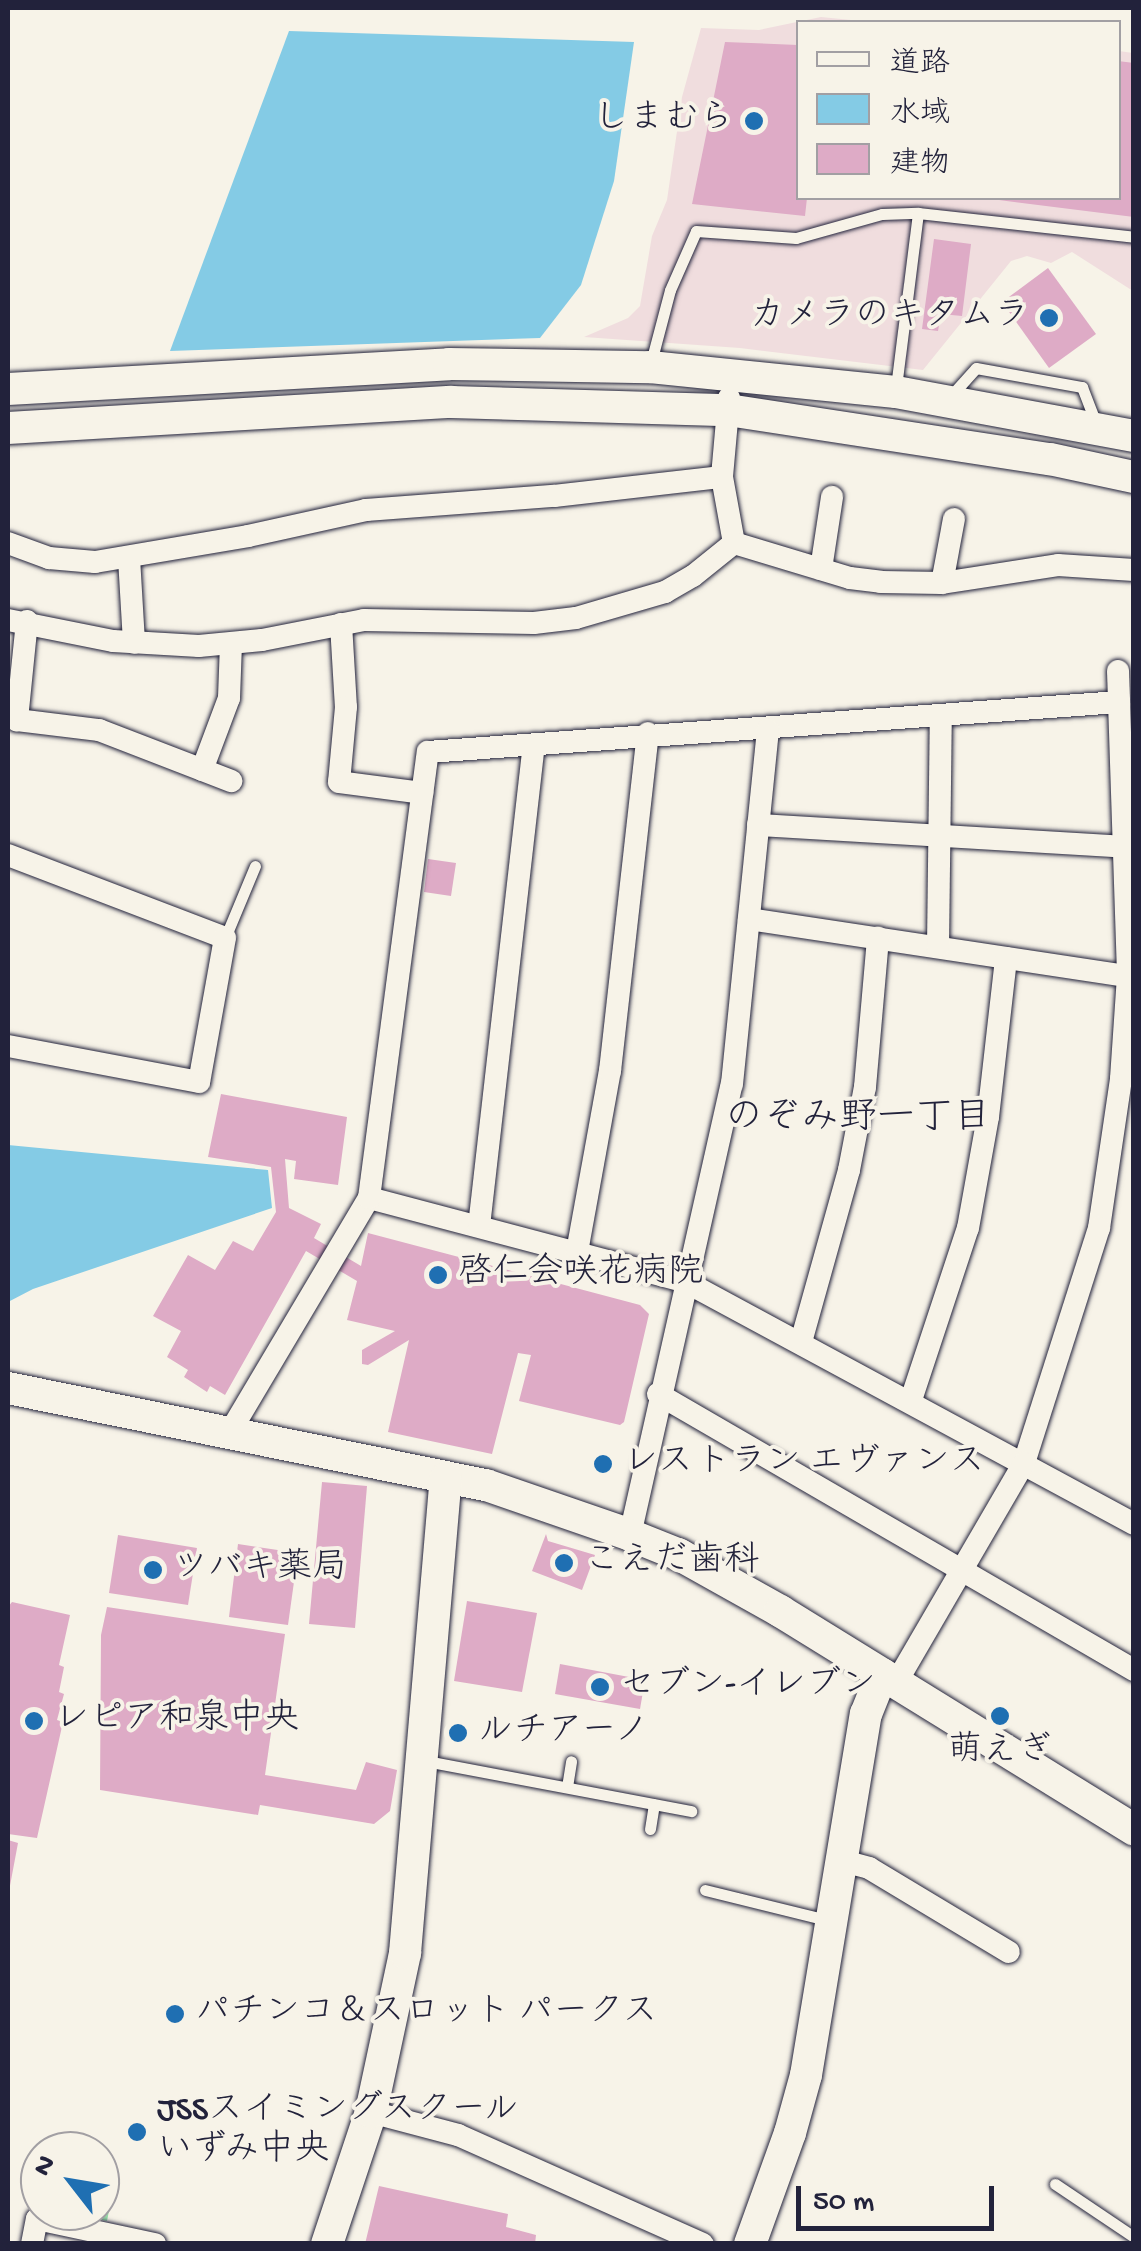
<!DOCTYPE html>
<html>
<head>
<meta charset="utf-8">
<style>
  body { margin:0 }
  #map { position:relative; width:1141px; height:2251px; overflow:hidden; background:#f7f3e8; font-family:"Gochi Hand","Klee One",sans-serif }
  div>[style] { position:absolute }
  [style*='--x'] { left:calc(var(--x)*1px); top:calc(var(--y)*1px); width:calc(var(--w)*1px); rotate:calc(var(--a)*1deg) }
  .built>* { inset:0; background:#f0ddde }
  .green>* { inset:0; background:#97dca9 }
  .water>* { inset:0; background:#84cbe5 }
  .building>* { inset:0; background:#deabc6 }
  .roads { filter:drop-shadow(0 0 2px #22223b) drop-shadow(0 0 2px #22223b) }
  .lane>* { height:11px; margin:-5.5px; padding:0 5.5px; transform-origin:5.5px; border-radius:5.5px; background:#f7f3e8 }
  .street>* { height:22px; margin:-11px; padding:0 11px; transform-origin:11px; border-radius:11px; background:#f7f3e8 }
  .secondary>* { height:32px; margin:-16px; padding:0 16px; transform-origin:16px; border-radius:16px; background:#f7f3e8 }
  .dots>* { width:28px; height:28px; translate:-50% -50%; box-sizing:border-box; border:5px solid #f7f3e8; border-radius:50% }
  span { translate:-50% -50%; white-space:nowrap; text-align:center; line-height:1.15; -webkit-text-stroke:8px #f7f3e8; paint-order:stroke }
  .poi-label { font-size:35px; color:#22223b }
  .right { translate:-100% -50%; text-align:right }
  .left { translate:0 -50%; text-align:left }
  .neighbourhood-label { font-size:38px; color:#22223b }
  .frame { position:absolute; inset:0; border:10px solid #22223b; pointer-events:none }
  .legend { position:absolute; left:796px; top:20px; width:325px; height:180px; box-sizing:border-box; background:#f7f3e8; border:2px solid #a29fa3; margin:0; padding:12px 18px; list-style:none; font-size:30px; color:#22223b }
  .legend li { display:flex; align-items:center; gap:20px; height:50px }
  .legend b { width:50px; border:2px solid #a29fa3 }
  .north { position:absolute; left:20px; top:2131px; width:100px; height:100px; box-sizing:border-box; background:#f7f3e8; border:2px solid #a29fa3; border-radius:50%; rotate:301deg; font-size:28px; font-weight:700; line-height:40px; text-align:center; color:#22223b }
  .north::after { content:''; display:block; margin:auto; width:35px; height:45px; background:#1f6fb2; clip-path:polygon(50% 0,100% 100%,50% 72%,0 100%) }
  .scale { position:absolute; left:796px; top:2186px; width:198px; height:45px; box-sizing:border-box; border:5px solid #22223b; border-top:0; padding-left:12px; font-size:30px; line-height:35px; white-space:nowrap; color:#22223b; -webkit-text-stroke:8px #f7f3e8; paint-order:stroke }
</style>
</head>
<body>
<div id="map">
  <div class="built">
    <i style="clip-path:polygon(821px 17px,871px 22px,798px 22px,798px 198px,1118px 198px,1119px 51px,1133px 53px,1133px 291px,1072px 252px,1051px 263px,1027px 256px,1011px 261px,923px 370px,740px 348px,584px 337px,628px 318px,640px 306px,652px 236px,667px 200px,682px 97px,701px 28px,759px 30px)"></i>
  </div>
  <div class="green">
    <i style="clip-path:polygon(100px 2173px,116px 2176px,107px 2221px,65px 2212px,100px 2211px)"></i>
  </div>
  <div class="water">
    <i style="clip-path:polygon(289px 31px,634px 42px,614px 181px,581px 285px,540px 338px,170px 351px)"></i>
    <i style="clip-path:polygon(8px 1145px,268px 1170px,272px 1208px,33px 1289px,8px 1302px)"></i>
  </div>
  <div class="building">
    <i style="clip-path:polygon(725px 42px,798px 45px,798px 198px,807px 198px,805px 216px,692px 204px)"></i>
    <i style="clip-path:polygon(1118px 61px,1134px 63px,1134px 217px,999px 200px,1118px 198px)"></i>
    <i style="clip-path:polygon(934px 239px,971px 244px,962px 316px,941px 314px,938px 331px,922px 329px)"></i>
    <i style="clip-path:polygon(1048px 268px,1096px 334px,1049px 368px,1002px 302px)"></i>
    <i style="clip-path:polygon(428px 859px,456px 863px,451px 896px,424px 892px)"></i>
    <i style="clip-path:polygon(221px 1094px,347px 1117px,338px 1185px,294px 1179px,296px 1161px,285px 1159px,289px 1208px,321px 1224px,314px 1238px,361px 1266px,368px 1233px,640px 1305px,649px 1314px,624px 1422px,620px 1425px,519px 1401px,531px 1355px,518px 1353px,492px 1454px,388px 1432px,409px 1340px,368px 1365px,362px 1364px,362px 1350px,395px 1331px,347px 1320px,357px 1281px,306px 1251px,225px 1395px,210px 1386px,207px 1392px,184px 1377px,188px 1370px,167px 1357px,181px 1331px,153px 1316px,188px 1255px,215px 1270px,233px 1241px,253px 1251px,276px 1212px,271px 1167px,208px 1157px)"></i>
    <i style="clip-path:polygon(322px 1482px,367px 1486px,355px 1628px,309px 1624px)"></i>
    <i style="clip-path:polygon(546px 1534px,548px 1541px,595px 1555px,582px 1590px,532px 1571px)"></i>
    <i style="clip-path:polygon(118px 1535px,197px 1548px,188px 1605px,109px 1593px)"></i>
    <i style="clip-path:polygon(238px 1544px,298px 1553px,288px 1625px,229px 1617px)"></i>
    <i style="clip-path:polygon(467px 1601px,537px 1613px,522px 1692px,454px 1681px)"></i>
    <i style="clip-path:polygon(12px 1602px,70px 1615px,59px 1665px,64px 1667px,59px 1692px,64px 1694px,57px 1720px,63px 1722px,37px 1838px,8px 1834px,8px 1607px)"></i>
    <i style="clip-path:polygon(107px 1607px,285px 1634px,265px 1775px,356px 1790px,366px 1762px,397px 1770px,390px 1811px,374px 1824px,260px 1805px,258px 1815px,100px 1790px,101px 1635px)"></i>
    <i style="clip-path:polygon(560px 1664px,645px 1680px,640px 1709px,555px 1694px)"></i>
    <i style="clip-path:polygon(8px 1840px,18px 1843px,9px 1891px,8px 1891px)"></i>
    <i style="clip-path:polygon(379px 2186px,508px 2214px,506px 2227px,536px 2235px,535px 2244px,365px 2244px)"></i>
  </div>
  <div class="roads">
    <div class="lane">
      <i style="--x:651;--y:362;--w:74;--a:-75.2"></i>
      <i style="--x:670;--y:290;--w:64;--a:-66.2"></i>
      <i style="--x:696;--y:231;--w:100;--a:4"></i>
      <i style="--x:796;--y:238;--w:89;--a:-15.6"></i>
      <i style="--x:882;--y:214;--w:36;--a:-2"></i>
      <i style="--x:918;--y:213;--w:217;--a:6.3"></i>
      <i style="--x:896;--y:387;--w:175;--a:-82.8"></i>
      <i style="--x:949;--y:398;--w:40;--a:-48"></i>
      <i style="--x:976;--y:368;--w:108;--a:10.2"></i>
      <i style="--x:1082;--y:387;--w:40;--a:69"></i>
      <i style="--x:225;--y:938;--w:78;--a:-67.4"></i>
      <i style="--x:426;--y:1761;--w:270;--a:10.7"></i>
      <i style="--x:567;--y:1787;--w:26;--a:-81"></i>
      <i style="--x:650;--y:1829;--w:25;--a:-81"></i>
      <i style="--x:705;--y:1890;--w:126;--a:13.8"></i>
      <i style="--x:1055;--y:2184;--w:95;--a:33.9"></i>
    </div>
    <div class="street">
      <i style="--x:729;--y:398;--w:79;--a:95.1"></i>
      <i style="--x:722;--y:477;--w:67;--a:79.7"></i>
      <i style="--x:8;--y:543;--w:44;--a:20.1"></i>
      <i style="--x:49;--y:558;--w:46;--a:5"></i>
      <i style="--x:95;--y:562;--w:155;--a:-9.6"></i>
      <i style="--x:248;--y:536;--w:121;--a:-12.4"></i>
      <i style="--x:366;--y:510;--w:189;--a:-4.3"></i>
      <i style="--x:554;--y:496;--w:169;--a:-6.5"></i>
      <i style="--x:129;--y:558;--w:85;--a:86.6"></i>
      <i style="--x:821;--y:569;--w:73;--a:-81.3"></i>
      <i style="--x:942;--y:583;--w:65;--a:-79.4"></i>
      <i style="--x:8;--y:620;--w:107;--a:11.3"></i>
      <i style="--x:113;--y:641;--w:86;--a:3.3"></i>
      <i style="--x:199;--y:646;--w:63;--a:-5.4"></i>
      <i style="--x:262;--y:640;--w:104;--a:-11.1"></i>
      <i style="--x:364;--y:620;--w:170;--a:1"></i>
      <i style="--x:534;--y:623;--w:42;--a:-6.8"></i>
      <i style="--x:576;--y:618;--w:93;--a:-16.3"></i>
      <i style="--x:665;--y:592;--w:32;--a:-30"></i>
      <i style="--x:693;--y:576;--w:53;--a:-38.8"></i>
      <i style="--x:734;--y:543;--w:121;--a:16.8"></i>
      <i style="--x:850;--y:578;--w:31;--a:7"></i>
      <i style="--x:881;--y:582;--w:61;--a:0.9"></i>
      <i style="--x:942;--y:583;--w:117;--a:-8.8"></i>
      <i style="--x:1058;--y:565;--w:76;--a:3.8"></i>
      <i style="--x:27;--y:621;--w:100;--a:95.8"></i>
      <i style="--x:17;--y:720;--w:83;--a:7"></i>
      <i style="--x:99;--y:730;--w:142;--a:21.1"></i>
      <i style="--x:341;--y:624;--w:83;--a:86.6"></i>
      <i style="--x:346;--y:707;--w:75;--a:95.3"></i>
      <i style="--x:339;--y:782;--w:84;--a:7.5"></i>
      <i style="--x:1118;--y:671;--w:31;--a:88"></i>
      <i style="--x:202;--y:770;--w:77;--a:-69.4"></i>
      <i style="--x:229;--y:698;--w:54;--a:-87.9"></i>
      <i style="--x:758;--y:825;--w:366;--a:3.4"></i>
      <i style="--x:8;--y:855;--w:232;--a:20.9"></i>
      <i style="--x:225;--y:938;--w:146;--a:100.2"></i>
      <i style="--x:199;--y:1082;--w:194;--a:-169.3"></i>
      <i style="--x:749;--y:919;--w:383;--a:8.6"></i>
      <i style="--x:938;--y:947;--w:231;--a:-89.3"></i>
      <i style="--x:369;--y:1198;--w:328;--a:14.8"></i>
      <i style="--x:686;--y:1282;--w:509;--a:28.38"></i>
      <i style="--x:479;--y:1226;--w:484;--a:-83.5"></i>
      <i style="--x:577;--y:1252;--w:184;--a:-79.7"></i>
      <i style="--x:610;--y:1071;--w:340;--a:-83.6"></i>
      <i style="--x:801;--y:1342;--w:179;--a:-74.4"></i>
      <i style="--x:849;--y:1170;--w:85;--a:-79.1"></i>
      <i style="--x:865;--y:1087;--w:150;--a:-85"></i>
      <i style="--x:658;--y:1394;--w:550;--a:30.11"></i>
      <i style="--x:911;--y:1400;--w:181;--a:-71.7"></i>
      <i style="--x:968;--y:1228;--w:113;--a:-79.8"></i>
      <i style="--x:988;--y:1117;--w:160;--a:-83.5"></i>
      <i style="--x:230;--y:1432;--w:272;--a:-59.3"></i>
      <i style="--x:369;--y:1198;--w:450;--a:-82.5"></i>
      <i style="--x:428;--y:752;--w:693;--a:-4.14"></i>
      <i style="--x:1119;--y:702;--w:274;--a:88.1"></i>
      <i style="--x:1128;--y:976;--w:103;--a:93.9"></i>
      <i style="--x:1121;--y:1079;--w:151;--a:98.4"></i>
      <i style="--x:1099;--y:1228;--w:247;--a:107.7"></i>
      <i style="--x:1024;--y:1463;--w:255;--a:120.2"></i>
      <i style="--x:630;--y:1535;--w:462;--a:-77.3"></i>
      <i style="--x:732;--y:1084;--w:356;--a:-84.2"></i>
      <i style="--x:843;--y:1861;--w:27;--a:15"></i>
      <i style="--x:869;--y:1868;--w:163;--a:31"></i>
      <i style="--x:371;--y:2112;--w:90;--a:14.8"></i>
      <i style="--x:458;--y:2135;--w:268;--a:24"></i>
      <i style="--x:32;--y:2244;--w:25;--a:-79"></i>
      <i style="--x:37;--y:2219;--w:121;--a:12"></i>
    </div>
    <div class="secondary">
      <i style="--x:8;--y:389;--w:442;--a:-3.2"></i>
      <i style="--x:449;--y:364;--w:201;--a:0.9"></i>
      <i style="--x:650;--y:367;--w:247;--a:5.8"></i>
      <i style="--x:896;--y:392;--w:242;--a:10.5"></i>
      <i style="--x:8;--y:428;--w:444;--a:-3.4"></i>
      <i style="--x:451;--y:402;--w:277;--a:1.7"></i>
      <i style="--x:728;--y:410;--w:326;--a:8.7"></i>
      <i style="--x:1050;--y:459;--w:86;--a:12.1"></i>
      <i style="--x:8;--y:1388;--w:488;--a:11.5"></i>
      <i style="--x:486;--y:1485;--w:152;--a:19.1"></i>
      <i style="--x:630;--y:1535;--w:54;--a:21.8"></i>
      <i style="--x:680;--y:1555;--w:115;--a:29.2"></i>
      <i style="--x:780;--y:1611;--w:416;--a:31.7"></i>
      <i style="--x:327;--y:2244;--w:139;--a:-71.6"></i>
      <i style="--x:371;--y:2112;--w:163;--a:-77.9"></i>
      <i style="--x:405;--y:1953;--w:476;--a:-85.1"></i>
      <i style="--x:750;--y:2244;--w:118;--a:-70.2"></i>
      <i style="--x:790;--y:2133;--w:60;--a:-74.6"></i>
      <i style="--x:806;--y:2075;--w:366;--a:-80.6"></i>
      <i style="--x:866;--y:1714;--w:43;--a:-68.2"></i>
    </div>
  </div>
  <div class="dots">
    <i style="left:754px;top:121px;background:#1f6fb2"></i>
    <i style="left:1049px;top:318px;background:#1f6fb2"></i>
    <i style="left:438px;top:1275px;background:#1f6fb2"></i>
    <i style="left:603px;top:1464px;background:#1f6fb2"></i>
    <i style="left:564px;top:1563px;background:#1f6fb2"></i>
    <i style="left:153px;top:1570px;background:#1f6fb2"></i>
    <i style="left:600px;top:1687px;background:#1f6fb2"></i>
    <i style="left:1000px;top:1716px;background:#1f6fb2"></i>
    <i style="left:34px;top:1721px;background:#1f6fb2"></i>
    <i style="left:458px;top:1733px;background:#1f6fb2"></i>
    <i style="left:175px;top:2014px;background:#1f6fb2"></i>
    <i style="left:137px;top:2132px;background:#1f6fb2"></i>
  </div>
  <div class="poi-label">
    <span class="right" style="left:734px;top:121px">しまむら</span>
    <span class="right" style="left:1029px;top:318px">カメラのキタムラ</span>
    <span class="left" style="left:458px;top:1275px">啓仁会咲花病院</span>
    <span class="left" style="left:623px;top:1464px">レストラン エヴァンス</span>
    <span class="left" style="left:584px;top:1563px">こえだ歯科</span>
    <span class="left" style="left:173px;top:1570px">ツバキ薬局</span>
    <span class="left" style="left:620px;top:1687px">セブン-イレブン</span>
    <span class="left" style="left:54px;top:1721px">レピア和泉中央</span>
    <span class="left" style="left:478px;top:1733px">ルチアーノ</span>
    <span style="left:1000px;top:1753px">萌えぎ</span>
    <span class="left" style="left:195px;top:2014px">パチンコ＆スロット パークス</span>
    <span class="left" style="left:157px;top:2132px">JSSスイミングスクール<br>いずみ中央</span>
  </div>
  <div class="neighbourhood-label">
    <span style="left:858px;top:1121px">のぞみ野一丁目</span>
  </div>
  <div class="frame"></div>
  <ul class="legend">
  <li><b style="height:12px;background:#f7f3e8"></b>道路</li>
  <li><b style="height:28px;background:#84cbe5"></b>水域</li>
  <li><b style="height:28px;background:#deabc6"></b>建物</li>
  </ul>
  <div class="north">N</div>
  <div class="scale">50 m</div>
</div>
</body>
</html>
